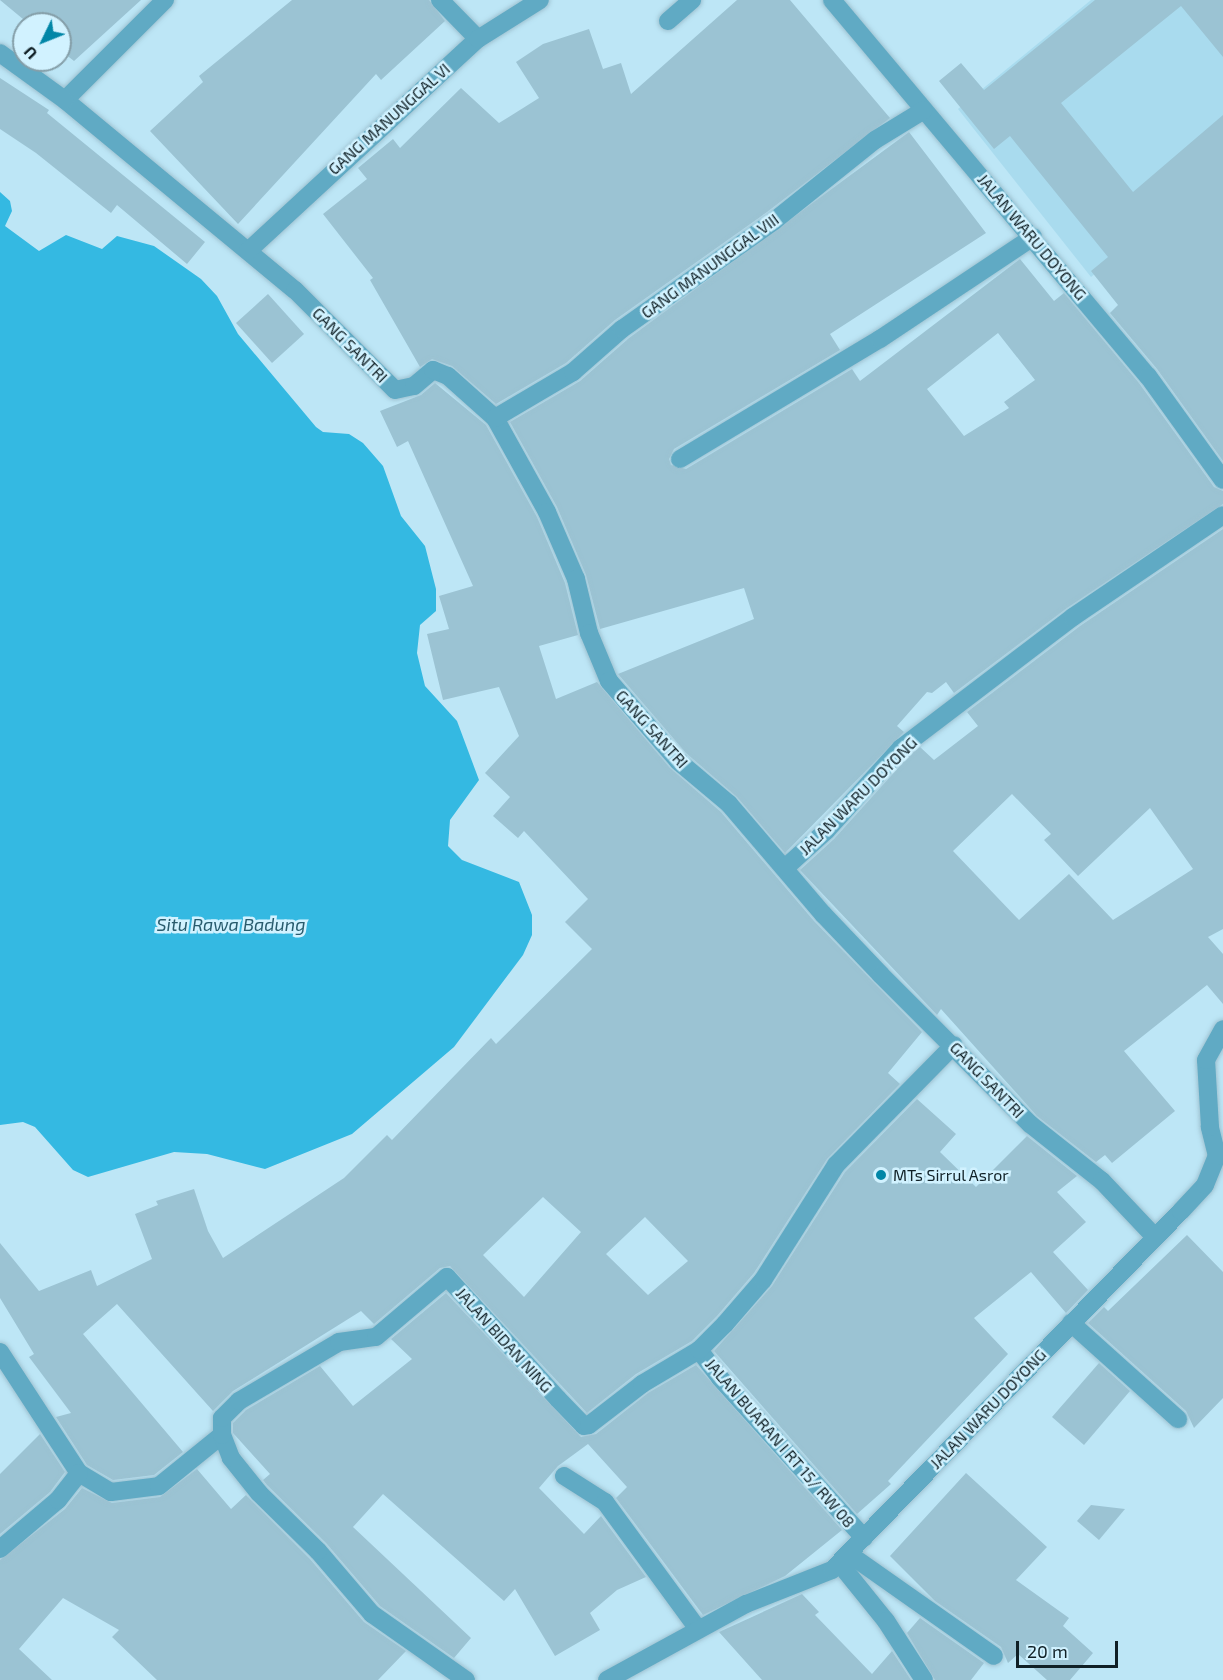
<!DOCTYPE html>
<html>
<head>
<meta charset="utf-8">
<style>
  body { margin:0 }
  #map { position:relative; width:1223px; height:1680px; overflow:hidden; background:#bde6f6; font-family:"Exo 2",sans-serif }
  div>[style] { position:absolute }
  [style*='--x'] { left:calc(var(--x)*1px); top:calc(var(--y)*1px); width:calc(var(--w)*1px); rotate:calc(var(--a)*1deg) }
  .built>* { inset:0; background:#a9dbee }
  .water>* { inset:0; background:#34b9e2 }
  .building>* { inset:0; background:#9bc3d3 }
  .roads { filter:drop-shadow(0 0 2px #9ec2d1) drop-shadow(0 0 2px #9ec2d1) }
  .minor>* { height:18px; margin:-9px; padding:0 9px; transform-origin:9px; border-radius:9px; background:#60aac4 }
  .dots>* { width:16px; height:16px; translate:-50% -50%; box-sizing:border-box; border:3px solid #d1f2ff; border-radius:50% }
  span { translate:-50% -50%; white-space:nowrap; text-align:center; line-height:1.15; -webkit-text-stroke:5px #d1f2ff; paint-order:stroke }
  .street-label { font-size:16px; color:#102026 }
  .poi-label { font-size:16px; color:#102026 }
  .left { translate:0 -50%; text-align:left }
  .water-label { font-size:18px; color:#285b6d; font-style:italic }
  .north { position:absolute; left:12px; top:12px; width:60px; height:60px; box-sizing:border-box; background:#d1f2ff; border:2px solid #849ea8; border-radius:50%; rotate:227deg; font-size:16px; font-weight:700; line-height:24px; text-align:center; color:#102026 }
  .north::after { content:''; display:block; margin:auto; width:21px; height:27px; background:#0086a7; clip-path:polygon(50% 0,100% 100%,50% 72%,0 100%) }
  .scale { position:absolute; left:1016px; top:1641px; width:102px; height:27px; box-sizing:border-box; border:3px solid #102026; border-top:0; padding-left:8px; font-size:18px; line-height:21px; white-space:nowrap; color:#102026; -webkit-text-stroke:4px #d1f2ff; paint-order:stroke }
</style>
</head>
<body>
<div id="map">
  <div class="built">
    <i style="clip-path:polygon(1091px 0,1223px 0,1223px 171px,1091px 277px,958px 109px)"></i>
  </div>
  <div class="water">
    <i style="clip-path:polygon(0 192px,10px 201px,12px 211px,5px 226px,39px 251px,66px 235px,102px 249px,117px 236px,154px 246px,201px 279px,217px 296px,238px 334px,316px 427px,323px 432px,349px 434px,363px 443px,383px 466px,401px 516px,425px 546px,436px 589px,436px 611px,420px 625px,417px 653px,425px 686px,457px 721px,479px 780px,450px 820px,448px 846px,462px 860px,519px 882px,532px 915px,532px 935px,523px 955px,454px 1047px,352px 1134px,265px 1169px,207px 1154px,174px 1152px,88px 1177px,73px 1170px,35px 1127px,23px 1122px,0 1125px)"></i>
  </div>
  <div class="building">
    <i style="clip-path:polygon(0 0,141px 0,74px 61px,60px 50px,60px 24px,29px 24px)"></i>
    <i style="clip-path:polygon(292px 0,429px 0,445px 21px,381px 80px,376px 74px,238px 224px,150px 131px,203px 82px,199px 76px)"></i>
    <i style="clip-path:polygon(737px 0,790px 0,890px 118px,767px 212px,615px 320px,566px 363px,496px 404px,452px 366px,432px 359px,420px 367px,370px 280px,373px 278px,323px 214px,367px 179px,358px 168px,393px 139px,400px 148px,461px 88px,499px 123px,539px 98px,516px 62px,543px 44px,589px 29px,603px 69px,621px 63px,631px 94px)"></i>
    <i style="clip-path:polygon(1095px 0,1223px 0,1223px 57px,1181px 6px,1061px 103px,1133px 192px,1223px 115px,1223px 461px,1157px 369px,1110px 313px,1118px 305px,1091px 271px,1108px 257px,1010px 136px,994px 149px,939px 81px,961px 63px,984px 90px)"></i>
    <i style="clip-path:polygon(0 78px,49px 110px,47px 113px,205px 242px,187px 264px,117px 205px,111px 213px,36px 153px,0 129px)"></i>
    <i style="clip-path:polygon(evenodd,909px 132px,986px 233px,830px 334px,840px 350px,674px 449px,669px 459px,671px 465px,686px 469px,852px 369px,860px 381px,1020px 259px,1054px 301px,1064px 293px,1139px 383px,1214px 487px,1223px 491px,1223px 504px,1067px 608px,954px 693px,946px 682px,932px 693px,927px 692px,897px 726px,904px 732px,785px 853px,737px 797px,686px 753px,618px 674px,754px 619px,744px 588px,600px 629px,586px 575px,557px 507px,510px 422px,580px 381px,629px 338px,909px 132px,998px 333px,1035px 380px,1004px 402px,1009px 408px,964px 436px,927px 389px,998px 333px)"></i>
    <i style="clip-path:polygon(268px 294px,304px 334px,272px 363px,236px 323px)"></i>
    <i style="clip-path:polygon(evenodd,435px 383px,486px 425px,537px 517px,565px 583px,578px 635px,539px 646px,556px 699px,597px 682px,670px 768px,721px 812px,814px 921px,922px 1032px,888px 1073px,900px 1084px,827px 1159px,754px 1273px,717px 1316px,692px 1341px,636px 1374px,587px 1413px,450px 1266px,440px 1268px,374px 1324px,361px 1311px,233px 1391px,213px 1411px,117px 1304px,83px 1334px,183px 1452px,154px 1475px,113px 1480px,87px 1465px,56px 1417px,71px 1413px,29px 1357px,34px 1354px,0 1298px,0 1243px,39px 1291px,91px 1270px,97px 1286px,152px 1259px,135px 1214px,158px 1205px,156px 1201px,194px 1189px,208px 1231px,223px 1258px,344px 1178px,387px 1135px,392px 1140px,491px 1038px,496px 1044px,592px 949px,565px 922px,588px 899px,524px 831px,518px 838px,493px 816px,510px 797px,485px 773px,519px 736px,499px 687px,443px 700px,427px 634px,449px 629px,439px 596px,473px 586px,408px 441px,397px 447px,380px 411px,421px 395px,435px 383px,543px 1197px,581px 1232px,524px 1297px,483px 1255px,543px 1197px,435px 383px,645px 1217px,688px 1261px,648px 1295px,606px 1254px,645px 1217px)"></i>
    <i style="clip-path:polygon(evenodd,1223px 529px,1223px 929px,1208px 937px,1223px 954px,1223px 1004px,1207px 985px,1124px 1051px,1175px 1111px,1112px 1163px,1105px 1155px,1096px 1162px,1037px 1116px,941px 1009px,937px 1015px,800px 870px,834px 839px,909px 756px,920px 747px,934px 760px,978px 726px,967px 712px,1080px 626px,1223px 529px,1012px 794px,1051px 834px,1044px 840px,1078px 876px,1150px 808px,1193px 869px,1113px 920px,1069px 874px,1019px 920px,953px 851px,1012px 794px)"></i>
    <i style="clip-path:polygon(917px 1099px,956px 1134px,940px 1152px,976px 1187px,1027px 1136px,1077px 1176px,1057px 1192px,1086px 1222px,1053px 1252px,1088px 1290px,1066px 1313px,1031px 1272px,974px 1318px,1008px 1354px,888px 1481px,891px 1484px,857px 1514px,714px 1351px,772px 1286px,845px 1172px)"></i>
    <i style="clip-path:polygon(1187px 1235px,1223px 1272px,1223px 1398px,1194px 1428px,1186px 1411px,1088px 1323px,1104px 1307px,1108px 1311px)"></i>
    <i style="clip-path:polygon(446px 1293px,581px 1437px,596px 1434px,648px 1393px,696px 1365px,842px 1530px,785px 1576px,703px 1615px,616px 1498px,627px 1487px,588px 1444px,558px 1466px,539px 1488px,584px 1534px,601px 1516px,646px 1577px,617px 1590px,590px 1613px,600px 1630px,555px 1656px,515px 1589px,504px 1601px,383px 1494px,353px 1527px,471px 1638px,454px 1658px,380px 1606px,326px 1543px,267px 1485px,263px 1480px,270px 1474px,233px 1433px,233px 1423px,246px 1410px,320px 1366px,353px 1406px,412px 1359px,391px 1339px)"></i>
    <i style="clip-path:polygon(1099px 1363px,1130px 1391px,1084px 1445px,1052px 1417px)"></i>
    <i style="clip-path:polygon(40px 1434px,65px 1472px,50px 1492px,0 1534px,0 1474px)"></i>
    <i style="clip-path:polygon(197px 1469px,231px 1509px,246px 1495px,310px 1559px,364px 1622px,406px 1651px,378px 1680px,157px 1680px,112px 1637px,119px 1630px,63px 1598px,19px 1649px,52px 1680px,0 1680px,0 1560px,65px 1509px,82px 1488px,112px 1503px,160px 1497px)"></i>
    <i style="clip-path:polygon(966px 1473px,1047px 1547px,1016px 1580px,1069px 1618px,1063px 1626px,1093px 1653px,1070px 1680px,1047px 1680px,1018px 1654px,1008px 1663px,1001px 1647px,935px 1601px,890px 1556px)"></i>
    <i style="clip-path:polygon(1091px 1505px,1125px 1509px,1099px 1540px,1077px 1521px)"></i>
    <i style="clip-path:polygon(802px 1594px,819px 1612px,815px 1615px,872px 1674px,892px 1651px,911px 1680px,762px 1680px,719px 1632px)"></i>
    <i style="clip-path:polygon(920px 1618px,984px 1663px,971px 1680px,935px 1680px,907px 1633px)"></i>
  </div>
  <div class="roads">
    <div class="minor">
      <i style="--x:165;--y:0;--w:141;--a:135"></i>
      <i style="--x:65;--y:100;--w:298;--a:39.6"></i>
      <i style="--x:295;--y:290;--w:141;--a:45"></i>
      <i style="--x:395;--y:390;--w:19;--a:-12"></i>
      <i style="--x:414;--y:386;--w:25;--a:-40"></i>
      <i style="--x:433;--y:370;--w:16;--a:22"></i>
      <i style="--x:448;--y:376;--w:63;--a:41.8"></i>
      <i style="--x:495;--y:418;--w:107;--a:61"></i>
      <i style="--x:547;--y:512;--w:73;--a:66.6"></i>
      <i style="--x:576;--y:579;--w:56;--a:76.5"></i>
      <i style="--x:589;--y:633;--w:52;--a:67.4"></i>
      <i style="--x:609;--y:681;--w:106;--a:49.2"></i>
      <i style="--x:678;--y:761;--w:67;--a:40.1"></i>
      <i style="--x:729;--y:804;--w:145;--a:49.5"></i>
      <i style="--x:823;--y:914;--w:84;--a:46.4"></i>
      <i style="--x:881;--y:975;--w:211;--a:45"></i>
      <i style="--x:1030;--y:1124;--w:92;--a:38.4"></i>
      <i style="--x:1102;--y:1181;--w:76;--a:46.6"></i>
      <i style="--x:440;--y:0;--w:54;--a:45.7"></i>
      <i style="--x:832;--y:0;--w:491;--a:50"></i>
      <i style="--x:1148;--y:376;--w:128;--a:54.2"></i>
      <i style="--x:668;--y:21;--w:32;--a:-41"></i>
      <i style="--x:0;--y:53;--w:80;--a:35.9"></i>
      <i style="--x:248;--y:251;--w:313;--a:-42.7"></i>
      <i style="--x:478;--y:39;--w:73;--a:-32.2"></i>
      <i style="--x:495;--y:418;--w:91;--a:-30.5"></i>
      <i style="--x:573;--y:372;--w:65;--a:-41.3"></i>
      <i style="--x:622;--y:329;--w:186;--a:-35.4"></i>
      <i style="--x:774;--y:221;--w:129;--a:-38.7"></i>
      <i style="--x:875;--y:140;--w:57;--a:-31.5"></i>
      <i style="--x:680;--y:459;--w:233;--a:-31"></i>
      <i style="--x:880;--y:339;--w:184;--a:-33.7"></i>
      <i style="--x:786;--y:867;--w:54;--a:-42"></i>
      <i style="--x:826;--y:831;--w:112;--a:-47.9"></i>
      <i style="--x:901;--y:748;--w:216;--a:-37.3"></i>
      <i style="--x:1073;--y:617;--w:181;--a:-34.2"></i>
      <i style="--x:1071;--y:1323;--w:144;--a:41.9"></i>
      <i style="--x:699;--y:1350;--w:35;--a:53"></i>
      <i style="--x:720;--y:1378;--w:215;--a:48"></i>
      <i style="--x:0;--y:1352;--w:145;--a:56.9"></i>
      <i style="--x:79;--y:1473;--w:37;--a:31"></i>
      <i style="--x:111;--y:1492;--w:48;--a:-7.1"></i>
      <i style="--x:159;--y:1486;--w:81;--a:-39"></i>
      <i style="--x:564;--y:1476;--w:49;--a:32.4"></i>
      <i style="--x:605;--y:1502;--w:157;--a:53.8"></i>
      <i style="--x:0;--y:1549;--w:76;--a:-40.2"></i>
      <i style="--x:58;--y:1500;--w:34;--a:-52"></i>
      <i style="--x:849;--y:1554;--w:177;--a:35.1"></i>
      <i style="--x:840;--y:1564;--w:73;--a:51.1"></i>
      <i style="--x:886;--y:1621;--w:70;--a:57.2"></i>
      <i style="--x:466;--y:1680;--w:115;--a:-144.9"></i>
      <i style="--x:372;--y:1614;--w:83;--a:-130.6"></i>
      <i style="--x:318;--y:1551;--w:83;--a:-135.5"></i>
      <i style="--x:259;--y:1493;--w:45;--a:-128.7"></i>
      <i style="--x:231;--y:1458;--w:25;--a:-111"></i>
      <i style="--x:222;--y:1435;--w:17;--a:-90"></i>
      <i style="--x:222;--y:1418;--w:24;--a:-45"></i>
      <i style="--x:239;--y:1401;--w:116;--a:-30.5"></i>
      <i style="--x:339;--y:1342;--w:37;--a:-8"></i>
      <i style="--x:376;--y:1337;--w:93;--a:-40.2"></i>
      <i style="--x:447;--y:1277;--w:165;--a:47.7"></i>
      <i style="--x:558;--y:1399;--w:37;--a:46"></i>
      <i style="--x:584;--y:1426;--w:5;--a:-11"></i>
      <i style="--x:589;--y:1425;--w:67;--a:-37.7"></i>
      <i style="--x:642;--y:1384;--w:66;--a:-30.8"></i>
      <i style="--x:699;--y:1350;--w:37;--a:-45"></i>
      <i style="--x:725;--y:1324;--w:58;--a:-49.2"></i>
      <i style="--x:763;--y:1280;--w:136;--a:-57.6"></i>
      <i style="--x:836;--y:1165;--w:168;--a:-45.5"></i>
      <i style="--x:607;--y:1680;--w:158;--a:-28.7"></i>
      <i style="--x:746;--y:1604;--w:92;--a:-21.6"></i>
      <i style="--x:832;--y:1570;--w:501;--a:-45.81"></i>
      <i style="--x:1181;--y:1211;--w:35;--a:-47"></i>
      <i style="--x:1205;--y:1185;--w:31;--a:-68"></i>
      <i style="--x:1217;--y:1156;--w:30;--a:-104"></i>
      <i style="--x:1210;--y:1127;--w:67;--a:-93.4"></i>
      <i style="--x:1206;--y:1060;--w:35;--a:-61"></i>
    </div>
  </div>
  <div class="dots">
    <i style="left:881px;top:1175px;background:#0086a7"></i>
  </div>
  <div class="street-label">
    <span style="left:389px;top:119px;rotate:-42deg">GANG MANUNGGAL VI</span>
    <span style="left:1032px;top:237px;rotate:50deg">JALAN WARU DOYONG</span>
    <span style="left:710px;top:266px;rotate:-36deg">GANG MANUNGGAL VIII</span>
    <span style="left:350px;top:345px;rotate:45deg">GANG SANTRI</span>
    <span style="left:652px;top:729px;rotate:48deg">GANG SANTRI</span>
    <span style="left:858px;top:796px;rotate:-45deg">JALAN WARU DOYONG</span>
    <span style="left:987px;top:1080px;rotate:46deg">GANG SANTRI</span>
    <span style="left:504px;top:1340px;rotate:48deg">JALAN BIDAN NING</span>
    <span style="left:988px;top:1409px;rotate:-46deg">JALAN WARU DOYONG</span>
    <span style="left:780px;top:1443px;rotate:49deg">JALAN BUARAN I RT 15/ RW 08</span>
  </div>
  <div class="poi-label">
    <span class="left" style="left:893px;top:1175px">MTs Sirrul Asror</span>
  </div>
  <div class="water-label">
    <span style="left:231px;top:924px">Situ Rawa Badung</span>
  </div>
  <div class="north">U</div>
  <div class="scale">20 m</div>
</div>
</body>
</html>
